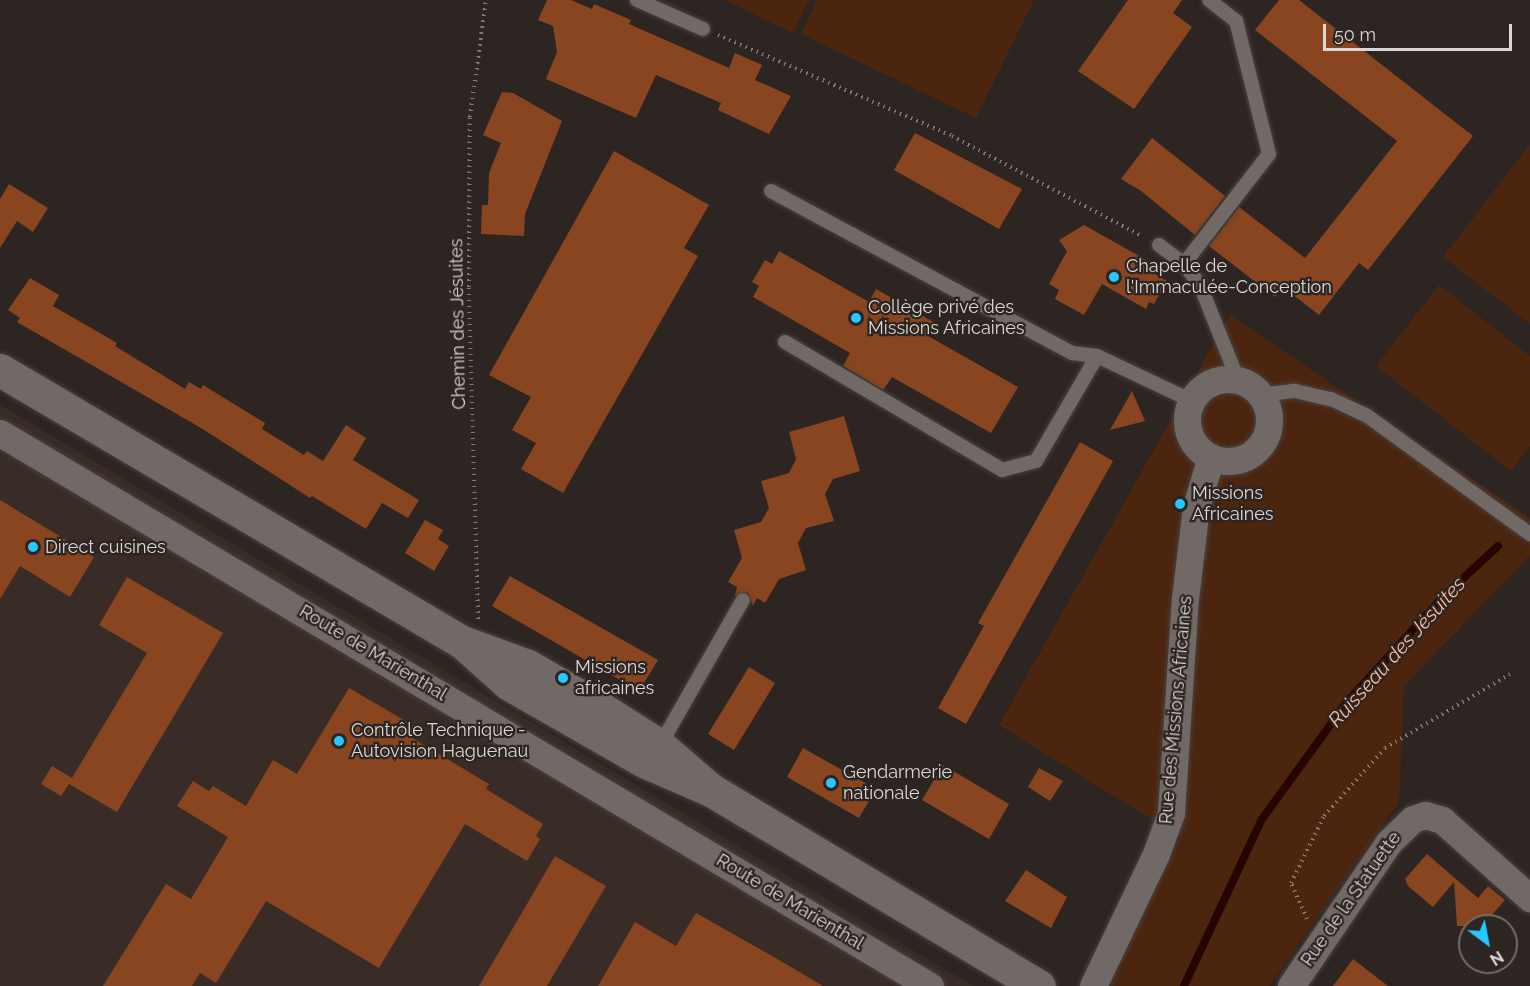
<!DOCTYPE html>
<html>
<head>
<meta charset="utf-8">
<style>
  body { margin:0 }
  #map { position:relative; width:1530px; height:986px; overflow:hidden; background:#2c2522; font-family:Raleway,sans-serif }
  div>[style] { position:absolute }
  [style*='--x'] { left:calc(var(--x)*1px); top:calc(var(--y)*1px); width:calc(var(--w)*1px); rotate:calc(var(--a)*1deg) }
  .built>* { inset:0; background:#392c27 }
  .green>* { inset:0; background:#4c250f }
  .stream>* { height:8px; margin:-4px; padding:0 4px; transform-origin:4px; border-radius:4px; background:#260500 }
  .building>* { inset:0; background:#89451f }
  .path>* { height:4px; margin-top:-2px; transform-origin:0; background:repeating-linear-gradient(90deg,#807a77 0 1.5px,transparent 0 6px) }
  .roads { filter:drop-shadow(0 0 2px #48423f) drop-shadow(0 0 2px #48423f) }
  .lane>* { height:14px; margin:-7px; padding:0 7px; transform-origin:7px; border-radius:7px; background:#716965 }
  .street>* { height:27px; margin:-13.5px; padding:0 13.5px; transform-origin:13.5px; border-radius:13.5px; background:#716965 }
  .street>.ring { margin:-13.5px; padding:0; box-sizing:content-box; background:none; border:27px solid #716965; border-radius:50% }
  .secondary>* { height:33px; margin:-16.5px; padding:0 16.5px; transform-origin:16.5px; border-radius:16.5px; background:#716965 }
  .dots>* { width:16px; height:16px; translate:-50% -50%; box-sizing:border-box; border:3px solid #2c2522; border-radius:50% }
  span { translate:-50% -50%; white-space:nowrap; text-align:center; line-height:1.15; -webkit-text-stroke:4.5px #2c2522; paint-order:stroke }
  .poi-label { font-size:18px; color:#dbd7d4 }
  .left { translate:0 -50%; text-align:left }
  .street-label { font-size:18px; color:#dbd7d4 }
  .water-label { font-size:20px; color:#f8bb9d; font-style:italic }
  .north { position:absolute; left:1458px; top:914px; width:60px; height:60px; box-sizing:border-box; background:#2c2522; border:2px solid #726c69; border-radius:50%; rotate:148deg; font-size:16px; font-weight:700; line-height:24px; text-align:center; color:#dbd7d4 }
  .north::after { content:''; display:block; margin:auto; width:21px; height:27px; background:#27c8ff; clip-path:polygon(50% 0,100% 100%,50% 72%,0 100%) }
  .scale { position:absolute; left:1323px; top:24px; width:189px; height:27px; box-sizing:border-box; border:3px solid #dbd7d4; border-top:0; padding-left:8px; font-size:18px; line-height:21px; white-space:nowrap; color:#dbd7d4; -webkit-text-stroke:4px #2c2522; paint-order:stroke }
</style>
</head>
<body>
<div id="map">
  <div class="built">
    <i style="clip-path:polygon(0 405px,973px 986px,0 986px)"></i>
  </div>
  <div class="green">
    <i style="clip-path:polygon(725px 0,809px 0,793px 33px)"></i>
    <i style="clip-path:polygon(817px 0,1034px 0,976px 118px,801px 34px)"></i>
    <i style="clip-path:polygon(1530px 144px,1530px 324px,1443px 257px)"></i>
    <i style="clip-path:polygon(1439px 285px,1530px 356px,1530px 446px,1511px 471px,1376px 366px)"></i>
    <i style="clip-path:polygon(1230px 315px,1530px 518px,1530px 555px,1404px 686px,1399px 802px,1269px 986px,1110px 986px,1180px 837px,999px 725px)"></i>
  </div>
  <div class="stream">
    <i style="--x:1184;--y:986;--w:184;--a:-65"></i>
    <i style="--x:1262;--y:819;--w:145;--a:-54"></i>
    <i style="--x:1347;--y:702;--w:142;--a:-47.6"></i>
    <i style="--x:1443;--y:597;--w:75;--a:-42.8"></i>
  </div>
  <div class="building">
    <i style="clip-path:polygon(547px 0,571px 0,592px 9px,594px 4px,631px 20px,629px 24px,729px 68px,735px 53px,762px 65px,755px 80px,791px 96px,769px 134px,718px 110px,721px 103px,656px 75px,636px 118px,546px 79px,557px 52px,553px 26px,538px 20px)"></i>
    <i style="clip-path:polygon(1128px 0,1182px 0,1173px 13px,1192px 27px,1134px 109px,1078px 71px)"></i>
    <i style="clip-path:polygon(1279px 0,1299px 0,1473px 136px,1368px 270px,1359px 263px,1319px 315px,1283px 287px,1275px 297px,1209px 246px,1239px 207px,1305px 258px,1397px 141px,1255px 30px)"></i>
    <i style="clip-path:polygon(502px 92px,513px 93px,562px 121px,525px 214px,524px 236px,481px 234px,482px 205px,488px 205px,489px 173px,501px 143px,483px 135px)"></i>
    <i style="clip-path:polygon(915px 133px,1022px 189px,999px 229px,894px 170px)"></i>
    <i style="clip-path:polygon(1152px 138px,1225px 196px,1195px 235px,1141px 191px,1121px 179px)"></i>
    <i style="clip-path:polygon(614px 151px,709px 205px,684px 248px,698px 256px,563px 493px,521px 469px,536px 443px,512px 430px,531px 397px,489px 375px)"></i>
    <i style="clip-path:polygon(9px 184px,48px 208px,33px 232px,17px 221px,0 248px,0 199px)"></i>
    <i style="clip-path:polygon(1084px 225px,1157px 266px,1153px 273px,1167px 281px,1154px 304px,1149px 302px,1146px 309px,1102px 284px,1084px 315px,1055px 299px,1059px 290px,1049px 284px,1067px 251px,1059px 240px)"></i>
    <i style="clip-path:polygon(779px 251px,869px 302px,876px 289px,935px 323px,928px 336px,1018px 387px,991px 433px,892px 377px,883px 390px,843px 366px,850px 353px,753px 297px,759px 286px,752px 282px,765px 260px,772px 264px)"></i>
    <i style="clip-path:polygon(30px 278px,59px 295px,53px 306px,117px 343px,115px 346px,185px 389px,189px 382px,201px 389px,203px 385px,265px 423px,262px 429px,304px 455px,307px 451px,323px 461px,346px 425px,366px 438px,353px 460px,419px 500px,408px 518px,382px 503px,366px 529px,312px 496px,310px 498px,201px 428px,17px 322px,20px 318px,8px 310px)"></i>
    <i style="clip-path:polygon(1132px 391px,1145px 421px,1110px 430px)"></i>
    <i style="clip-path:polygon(844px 416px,860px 471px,833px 479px,825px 494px,834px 521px,806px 528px,798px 543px,806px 570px,779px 579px,765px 603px,757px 598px,753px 606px,748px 593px,735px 596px,737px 587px,728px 582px,742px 558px,734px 530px,761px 522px,769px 508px,761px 481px,789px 473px,796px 459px,789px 432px)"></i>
    <i style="clip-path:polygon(1080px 442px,1113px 461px,966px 724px,938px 708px,984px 626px,978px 623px)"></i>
    <i style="clip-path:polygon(0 500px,94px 557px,70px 597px,20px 566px,0 599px)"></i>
    <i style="clip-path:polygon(425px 520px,443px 530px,438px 539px,449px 546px,434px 571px,405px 553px)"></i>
    <i style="clip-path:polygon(510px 576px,658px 660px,639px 691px,492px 606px)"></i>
    <i style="clip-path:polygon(127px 577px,223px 633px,117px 812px,69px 784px,61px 796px,41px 784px,52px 766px,72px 778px,147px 653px,99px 625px)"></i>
    <i style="clip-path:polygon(749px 667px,775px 683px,734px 750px,708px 734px)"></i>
    <i style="clip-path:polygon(349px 688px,414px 726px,409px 736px,489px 784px,486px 789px,543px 824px,536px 836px,540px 839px,527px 861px,465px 824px,379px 968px,266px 901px,216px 983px,200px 973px,192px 986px,103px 986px,166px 884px,191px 899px,228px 837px,177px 806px,193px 781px,209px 791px,213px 786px,246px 806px,273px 760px,297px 774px)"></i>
    <i style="clip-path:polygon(803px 748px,876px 789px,859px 818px,787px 777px)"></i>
    <i style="clip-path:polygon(943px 765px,1009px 804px,989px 839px,922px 800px)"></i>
    <i style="clip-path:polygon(1039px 768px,1063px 781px,1050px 801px,1028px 787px)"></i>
    <i style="clip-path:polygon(1427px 854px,1478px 898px,1488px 886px,1505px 900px,1482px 926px,1457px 926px,1454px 882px,1433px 907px,1408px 886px,1405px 879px)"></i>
    <i style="clip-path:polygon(555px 856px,606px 886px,547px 986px,479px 986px)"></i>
    <i style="clip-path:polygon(1026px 870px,1067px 897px,1051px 928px,1005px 901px)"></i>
    <i style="clip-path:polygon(696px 913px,779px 960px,823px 986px,598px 986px,635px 922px,676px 946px)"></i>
    <i style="clip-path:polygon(1353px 959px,1366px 969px,1388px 986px,1333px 986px)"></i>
  </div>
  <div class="path">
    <i style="--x:718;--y:35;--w:255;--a:23.3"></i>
    <i style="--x:952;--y:136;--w:215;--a:27.8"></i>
    <i style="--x:478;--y:619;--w:332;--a:-91.6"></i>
    <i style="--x:469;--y:287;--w:170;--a:-89.7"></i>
    <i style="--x:470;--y:117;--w:118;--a:-82.2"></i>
    <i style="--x:1307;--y:919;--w:39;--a:-114"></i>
    <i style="--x:1291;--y:883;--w:75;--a:-63.8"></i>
    <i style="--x:1324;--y:816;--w:91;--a:-48.1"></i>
    <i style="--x:1385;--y:748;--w:145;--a:-30.6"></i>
  </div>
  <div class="roads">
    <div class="lane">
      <i style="--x:637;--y:0;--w:72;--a:23.7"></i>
      <i style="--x:771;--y:191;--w:342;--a:28.3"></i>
      <i style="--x:1072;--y:353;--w:25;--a:7"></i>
      <i style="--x:1097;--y:356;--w:105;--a:25.3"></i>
      <i style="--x:1159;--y:245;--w:31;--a:37"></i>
      <i style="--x:1184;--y:264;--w:26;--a:53"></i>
      <i style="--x:1200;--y:285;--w:102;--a:68.2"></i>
      <i style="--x:1184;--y:264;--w:139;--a:-52.3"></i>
      <i style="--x:1269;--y:154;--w:137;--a:-103.9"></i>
      <i style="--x:1236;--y:21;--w:34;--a:-142"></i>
      <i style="--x:785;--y:342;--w:252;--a:30.5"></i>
      <i style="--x:1002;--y:470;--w:35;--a:-15"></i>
      <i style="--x:1036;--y:461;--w:121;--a:-59.8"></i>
      <i style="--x:1260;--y:395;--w:35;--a:-7"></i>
      <i style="--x:1295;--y:391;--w:37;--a:13"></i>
      <i style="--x:1331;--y:399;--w:38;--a:25"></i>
      <i style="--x:1366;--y:415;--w:203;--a:36"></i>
      <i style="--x:659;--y:747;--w:169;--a:-60.3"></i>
    </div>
    <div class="street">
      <i class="ring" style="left:1187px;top:379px;width:55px;height:55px"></i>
      <i style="--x:0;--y:433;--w:1082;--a:30.74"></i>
      <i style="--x:1093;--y:986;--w:146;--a:-64.5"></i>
      <i style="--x:1156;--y:854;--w:44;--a:-69.9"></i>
      <i style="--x:1171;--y:813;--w:214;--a:-86.3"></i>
      <i style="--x:1185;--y:599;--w:93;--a:-83.2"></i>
      <i style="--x:1196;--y:507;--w:52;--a:-73.3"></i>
      <i style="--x:1291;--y:986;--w:174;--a:-55.8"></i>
      <i style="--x:1389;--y:842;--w:33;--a:-44"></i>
      <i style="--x:1413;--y:819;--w:13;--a:-18"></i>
      <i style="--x:1425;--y:815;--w:18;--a:16"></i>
      <i style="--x:1442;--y:820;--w:118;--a:41.6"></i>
    </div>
    <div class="secondary">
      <i style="--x:0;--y:370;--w:536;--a:30.49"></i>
      <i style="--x:711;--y:790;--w:67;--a:-139.2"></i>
      <i style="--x:660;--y:746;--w:69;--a:-147.5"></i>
      <i style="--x:602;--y:709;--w:86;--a:-149.8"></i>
      <i style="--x:528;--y:666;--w:70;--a:-160"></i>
      <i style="--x:462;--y:642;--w:63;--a:41.8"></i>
      <i style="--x:509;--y:684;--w:155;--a:29.7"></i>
      <i style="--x:644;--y:761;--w:73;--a:23.4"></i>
      <i style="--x:711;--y:790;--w:382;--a:30.9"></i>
    </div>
  </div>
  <div class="dots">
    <i style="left:1114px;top:277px;background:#27c8ff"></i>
    <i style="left:856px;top:318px;background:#27c8ff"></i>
    <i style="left:1180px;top:504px;background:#27c8ff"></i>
    <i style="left:33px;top:547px;background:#27c8ff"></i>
    <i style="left:563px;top:678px;background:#27c8ff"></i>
    <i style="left:339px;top:741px;background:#27c8ff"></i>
    <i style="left:831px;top:783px;background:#27c8ff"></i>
  </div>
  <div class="poi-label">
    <span class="left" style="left:1126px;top:277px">Chapelle de<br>l'Immaculée-Conception</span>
    <span class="left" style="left:868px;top:318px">Collège privé des<br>Missions Africaines</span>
    <span class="left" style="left:1192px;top:504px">Missions<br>Africaines</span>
    <span class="left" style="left:45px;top:547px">Direct cuisines</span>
    <span class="left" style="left:575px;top:678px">Missions<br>africaines</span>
    <span class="left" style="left:351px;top:741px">Contrôle Technique -<br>Autovision Haguenau</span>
    <span class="left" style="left:843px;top:783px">Gendarmerie<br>nationale</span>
  </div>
  <div class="street-label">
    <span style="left:458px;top:324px;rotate:-91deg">Chemin des Jésuites</span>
    <span style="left:373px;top:653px;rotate:31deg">Route de Marienthal</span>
    <span style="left:1176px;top:710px;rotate:-85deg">Rue des Missions Africaines</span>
    <span style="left:1351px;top:899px;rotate:-55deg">Rue de la Statuette</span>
    <span style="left:790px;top:902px;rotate:31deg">Route de Marienthal</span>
  </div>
  <div class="water-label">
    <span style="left:1397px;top:652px;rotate:-48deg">Ruisseau des Jésuites</span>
  </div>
  <div class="north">N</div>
  <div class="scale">50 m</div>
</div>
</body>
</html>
